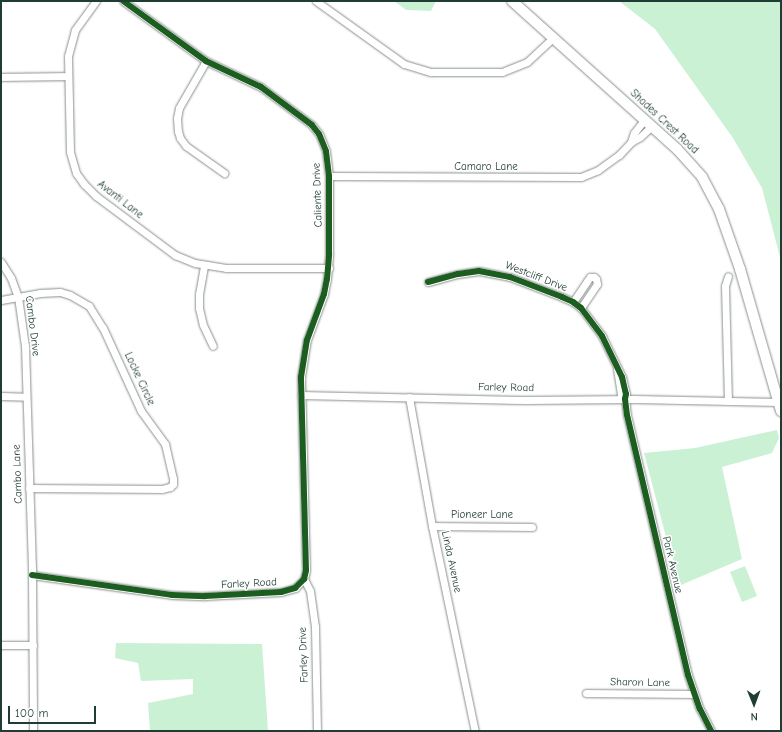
<!DOCTYPE html>
<html>
<head>
<meta charset="utf-8">
<style>
  body { margin:0 }
  #map { position:relative; width:782px; height:732px; overflow:hidden; background:#fff; font-family:"Comic Neue",sans-serif }
  div>[style] { position:absolute }
  [style*='--x'] { left:calc(var(--x)*1px); top:calc(var(--y)*1px); width:calc(var(--w)*1px); rotate:calc(var(--a)*1deg) }
  .green>* { inset:0; background:#cbf1d5 }
  .roads { filter:drop-shadow(0 0 1px #898f8d) drop-shadow(0 0 1px #898f8d) }
  .street>* { height:7px; margin:-3.5px; padding:0 3.5px; transform-origin:3.5px; border-radius:3.5px; background:#fff }
  .secondary>* { height:10px; margin:-5px; padding:0 5px; transform-origin:5px; border-radius:5px; background:#fff }
  .cycleway>* { height:6px; margin:-3px; padding:0 3px; transform-origin:3px; border-radius:3px; background:#1b5e20 }
  span { translate:-50% -50%; white-space:nowrap; text-align:center; line-height:1.15; -webkit-text-stroke:3px #fff; paint-order:stroke }
  .street-label { font-size:11px; color:#1f3d34 }
  .frame { position:absolute; inset:0; border:2px solid #1f3d34; pointer-events:none }
  .north { position:absolute; left:734px; top:684px; width:40px; height:40px; -webkit-text-stroke:3px #fff; paint-order:stroke; rotate:179deg; font-size:11px; font-weight:700; line-height:16px; text-align:center; color:#1f3d34 }
  .north::after { content:''; display:block; margin:auto; width:14px; height:18px; background:#1f3d34; clip-path:polygon(50% 0,100% 100%,50% 72%,0 100%) }
  .scale { position:absolute; left:8px; top:706px; width:88px; height:18px; box-sizing:border-box; border:2px solid #1f3d34; border-top:0; padding-left:5px; font-size:12px; line-height:14px; white-space:nowrap; color:#1f3d34; -webkit-text-stroke:3px #fff; paint-order:stroke }
</style>
</head>
<body>
<div id="map">
  <div class="green">
    <i style="clip-path:polygon(394px 1px,436px 1px,431px 11px,406px 10px)"></i>
    <i style="clip-path:polygon(619px 1px,781px 1px,781px 261px,762px 188px,733px 138px,655px 29px)"></i>
    <i style="clip-path:polygon(777px 430px,779px 438px,772px 453px,722px 467px,742px 559px,681px 585px,666px 537px,644px 453px,695px 448px)"></i>
    <i style="clip-path:polygon(745px 566px,757px 596px,742px 602px,730px 572px)"></i>
    <i style="clip-path:polygon(116px 643px,262px 644px,268px 731px,150px 731px,148px 703px,193px 694px,193px 679px,141px 681px,138px 663px,115px 658px)"></i>
  </div>
  <div class="roads">
    <div class="street">
      <i style="--x:96;--y:1;--w:36;--a:126"></i>
      <i style="--x:75;--y:30;--w:27;--a:105"></i>
      <i style="--x:68;--y:56;--w:96;--a:88.8"></i>
      <i style="--x:70;--y:152;--w:22;--a:74"></i>
      <i style="--x:76;--y:173;--w:14;--a:54"></i>
      <i style="--x:84;--y:184;--w:17;--a:45"></i>
      <i style="--x:96;--y:196;--w:99;--a:36.8"></i>
      <i style="--x:175;--y:255;--w:22;--a:22"></i>
      <i style="--x:195;--y:263;--w:31;--a:9"></i>
      <i style="--x:226;--y:268;--w:103;--a:0"></i>
      <i style="--x:316;--y:1;--w:108;--a:35.6"></i>
      <i style="--x:404;--y:64;--w:28;--a:17"></i>
      <i style="--x:431;--y:72;--w:71;--a:0"></i>
      <i style="--x:502;--y:72;--w:27;--a:-22"></i>
      <i style="--x:527;--y:62;--w:35;--a:-43"></i>
      <i style="--x:206;--y:61;--w:54;--a:119.9"></i>
      <i style="--x:179;--y:108;--w:10;--a:101"></i>
      <i style="--x:177;--y:118;--w:13;--a:86"></i>
      <i style="--x:178;--y:131;--w:7;--a:74"></i>
      <i style="--x:180;--y:138;--w:10;--a:53"></i>
      <i style="--x:186;--y:146;--w:47;--a:35.4"></i>
      <i style="--x:1;--y:77;--w:67;--a:-0.9"></i>
      <i style="--x:631;--y:142;--w:10;--a:-29"></i>
      <i style="--x:640;--y:137;--w:16;--a:-43"></i>
      <i style="--x:329;--y:176;--w:252;--a:0.2"></i>
      <i style="--x:581;--y:177;--w:18;--a:-22"></i>
      <i style="--x:598;--y:170;--w:26;--a:-36"></i>
      <i style="--x:619;--y:155;--w:18;--a:-47"></i>
      <i style="--x:631;--y:142;--w:9;--a:-72"></i>
      <i style="--x:634;--y:133;--w:16;--a:-52"></i>
      <i style="--x:1;--y:262;--w:19;--a:58"></i>
      <i style="--x:11;--y:278;--w:20;--a:70"></i>
      <i style="--x:18;--y:297;--w:49;--a:81.9"></i>
      <i style="--x:25;--y:346;--w:229;--a:88.2"></i>
      <i style="--x:32;--y:575;--w:156;--a:89.6"></i>
      <i style="--x:204;--y:266;--w:28;--a:100"></i>
      <i style="--x:199;--y:294;--w:14;--a:90"></i>
      <i style="--x:199;--y:308;--w:17;--a:77"></i>
      <i style="--x:203;--y:325;--w:23;--a:65"></i>
      <i style="--x:428;--y:282;--w:31;--a:-15"></i>
      <i style="--x:458;--y:274;--w:21;--a:-8"></i>
      <i style="--x:479;--y:271;--w:32;--a:11"></i>
      <i style="--x:510;--y:277;--w:56;--a:21"></i>
      <i style="--x:562;--y:297;--w:12;--a:24"></i>
      <i style="--x:573;--y:302;--w:10;--a:37"></i>
      <i style="--x:581;--y:308;--w:35;--a:53"></i>
      <i style="--x:602;--y:336;--w:46;--a:64"></i>
      <i style="--x:622;--y:377;--w:17;--a:77"></i>
      <i style="--x:626;--y:394;--w:5;--a:101"></i>
      <i style="--x:625;--y:399;--w:16;--a:83"></i>
      <i style="--x:627;--y:415;--w:267;--a:76.8"></i>
      <i style="--x:688;--y:675;--w:36;--a:71"></i>
      <i style="--x:700;--y:709;--w:25;--a:63"></i>
      <i style="--x:1;--y:300;--w:40;--a:-10"></i>
      <i style="--x:40;--y:293;--w:20;--a:-3"></i>
      <i style="--x:60;--y:292;--w:10;--a:17"></i>
      <i style="--x:70;--y:295;--w:22;--a:30"></i>
      <i style="--x:89;--y:306;--w:26;--a:58"></i>
      <i style="--x:103;--y:328;--w:91;--a:65.4"></i>
      <i style="--x:141;--y:411;--w:41;--a:54"></i>
      <i style="--x:165;--y:444;--w:36;--a:77"></i>
      <i style="--x:173;--y:479;--w:5;--a:90"></i>
      <i style="--x:173;--y:484;--w:4;--a:135"></i>
      <i style="--x:170;--y:487;--w:8;--a:166"></i>
      <i style="--x:162;--y:489;--w:133;--a:-179.6"></i>
      <i style="--x:573;--y:302;--w:25;--a:-56"></i>
      <i style="--x:587;--y:281;--w:5;--a:-53"></i>
      <i style="--x:590;--y:277;--w:4;--a:0"></i>
      <i style="--x:594;--y:277;--w:3;--a:45"></i>
      <i style="--x:596;--y:279;--w:5;--a:79"></i>
      <i style="--x:597;--y:284;--w:29;--a:124"></i>
      <i style="--x:617;--y:369;--w:26;--a:81"></i>
      <i style="--x:621;--y:395;--w:6;--a:45"></i>
      <i style="--x:301;--y:395;--w:225;--a:1.3"></i>
      <i style="--x:526;--y:400;--w:109;--a:-0.5"></i>
      <i style="--x:635;--y:399;--w:143;--a:1.2"></i>
      <i style="--x:1;--y:396;--w:25;--a:2"></i>
      <i style="--x:409;--y:397;--w:131;--a:79.9"></i>
      <i style="--x:432;--y:526;--w:209;--a:78.2"></i>
      <i style="--x:728;--y:401;--w:115;--a:-91.5"></i>
      <i style="--x:725;--y:286;--w:10;--a:-73"></i>
      <i style="--x:432;--y:526;--w:100;--a:0.6"></i>
      <i style="--x:32;--y:575;--w:141;--a:8.1"></i>
      <i style="--x:172;--y:595;--w:33;--a:2"></i>
      <i style="--x:205;--y:596;--w:76;--a:-3"></i>
      <i style="--x:281;--y:592;--w:15;--a:-16"></i>
      <i style="--x:295;--y:588;--w:13;--a:-45"></i>
      <i style="--x:304;--y:579;--w:9;--a:-77"></i>
      <i style="--x:306;--y:570;--w:193;--a:-91.5"></i>
      <i style="--x:301;--y:377;--w:37;--a:-81"></i>
      <i style="--x:307;--y:340;--w:49;--a:-69.7"></i>
      <i style="--x:324;--y:294;--w:15;--a:-79"></i>
      <i style="--x:327;--y:279;--w:25;--a:-85"></i>
      <i style="--x:329;--y:254;--w:78;--a:-90"></i>
      <i style="--x:329;--y:176;--w:25;--a:-97"></i>
      <i style="--x:326;--y:151;--w:18;--a:-112"></i>
      <i style="--x:319;--y:134;--w:11;--a:-128"></i>
      <i style="--x:312;--y:125;--w:64;--a:-143.3"></i>
      <i style="--x:261;--y:87;--w:61;--a:-154.7"></i>
      <i style="--x:206;--y:61;--w:102;--a:-144.1"></i>
      <i style="--x:304;--y:579;--w:13;--a:63"></i>
      <i style="--x:310;--y:591;--w:36;--a:82"></i>
      <i style="--x:315;--y:627;--w:104;--a:88.9"></i>
      <i style="--x:1;--y:645;--w:32;--a:0"></i>
      <i style="--x:586;--y:693;--w:108;--a:0.5"></i>
    </div>
    <div class="secondary">
      <i style="--x:512;--y:1;--w:222;--a:41.9"></i>
      <i style="--x:677;--y:149;--w:38;--a:48"></i>
      <i style="--x:702;--y:177;--w:36;--a:62"></i>
      <i style="--x:719;--y:209;--w:64;--a:70.7"></i>
      <i style="--x:740;--y:269;--w:148;--a:73.9"></i>
    </div>
  </div>
  <div class="cycleway">
    <i style="--x:428;--y:282;--w:31;--a:-15"></i>
    <i style="--x:458;--y:274;--w:21;--a:-8"></i>
    <i style="--x:479;--y:271;--w:32;--a:11"></i>
    <i style="--x:510;--y:277;--w:56;--a:21"></i>
    <i style="--x:562;--y:297;--w:12;--a:24"></i>
    <i style="--x:573;--y:302;--w:10;--a:37"></i>
    <i style="--x:581;--y:308;--w:35;--a:53"></i>
    <i style="--x:602;--y:336;--w:46;--a:64"></i>
    <i style="--x:622;--y:377;--w:17;--a:77"></i>
    <i style="--x:626;--y:394;--w:5;--a:101"></i>
    <i style="--x:625;--y:399;--w:16;--a:83"></i>
    <i style="--x:627;--y:415;--w:267;--a:76.8"></i>
    <i style="--x:688;--y:675;--w:36;--a:71"></i>
    <i style="--x:700;--y:709;--w:25;--a:63"></i>
    <i style="--x:32;--y:575;--w:141;--a:8.1"></i>
    <i style="--x:172;--y:595;--w:33;--a:2"></i>
    <i style="--x:205;--y:596;--w:76;--a:-3"></i>
    <i style="--x:281;--y:592;--w:15;--a:-16"></i>
    <i style="--x:295;--y:588;--w:13;--a:-45"></i>
    <i style="--x:304;--y:579;--w:9;--a:-77"></i>
    <i style="--x:306;--y:570;--w:193;--a:-91.5"></i>
    <i style="--x:301;--y:377;--w:37;--a:-81"></i>
    <i style="--x:307;--y:340;--w:49;--a:-69.7"></i>
    <i style="--x:324;--y:294;--w:15;--a:-79"></i>
    <i style="--x:327;--y:279;--w:25;--a:-85"></i>
    <i style="--x:329;--y:254;--w:78;--a:-90"></i>
    <i style="--x:329;--y:176;--w:25;--a:-97"></i>
    <i style="--x:326;--y:151;--w:18;--a:-112"></i>
    <i style="--x:319;--y:134;--w:11;--a:-128"></i>
    <i style="--x:312;--y:125;--w:64;--a:-143.3"></i>
    <i style="--x:261;--y:87;--w:61;--a:-154.7"></i>
    <i style="--x:206;--y:61;--w:102;--a:-144.1"></i>
  </div>
  <div class="street-label">
    <span style="left:664px;top:122px;rotate:43deg">Shades Crest Road</span>
    <span style="left:486px;top:167px">Camaro Lane</span>
    <span style="left:318px;top:195px;rotate:-92deg">Caliente Drive</span>
    <span style="left:120px;top:200px;rotate:38deg">Avanti Lane</span>
    <span style="left:536px;top:277px;rotate:21deg">Westcliff Drive</span>
    <span style="left:32px;top:326px;rotate:83deg">Cambo Drive</span>
    <span style="left:139px;top:379px;rotate:65deg">Locke Circle</span>
    <span style="left:506px;top:388px;rotate:1deg">Farley Road</span>
    <span style="left:18px;top:474px;rotate:-92deg">Cambo Lane</span>
    <span style="left:482px;top:515px">Pioneer Lane</span>
    <span style="left:451px;top:562px;rotate:78deg">Linda Avenue</span>
    <span style="left:672px;top:565px;rotate:77deg">Park Avenue</span>
    <span style="left:249px;top:584px;rotate:-3deg">Farley Road</span>
    <span style="left:304px;top:655px;rotate:-92deg">Farley Drive</span>
    <span style="left:640px;top:683px;rotate:1deg">Sharon Lane</span>
  </div>
  <div class="frame"></div>
  <div class="north">N</div>
  <div class="scale">100 m</div>
</div>
</body>
</html>
